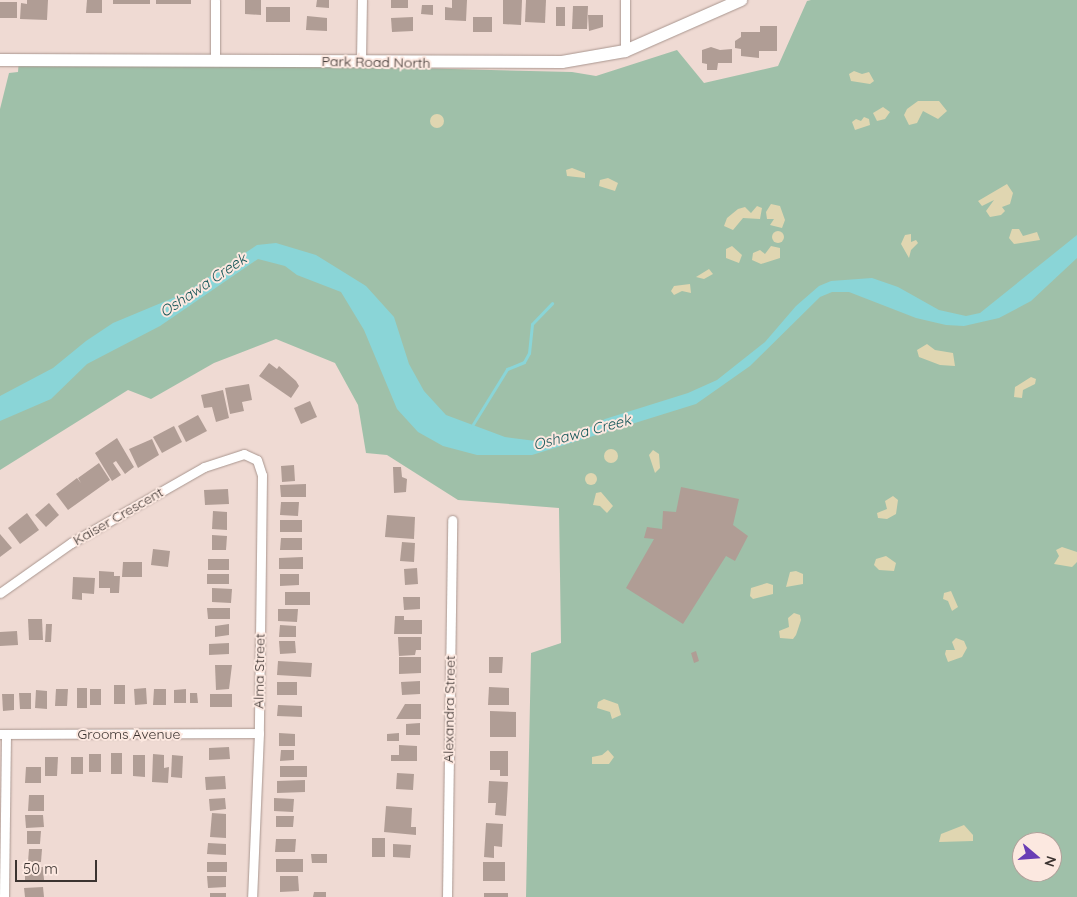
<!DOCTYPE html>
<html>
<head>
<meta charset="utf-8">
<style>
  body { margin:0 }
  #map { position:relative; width:1077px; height:897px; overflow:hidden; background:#efdad3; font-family:Quicksand,sans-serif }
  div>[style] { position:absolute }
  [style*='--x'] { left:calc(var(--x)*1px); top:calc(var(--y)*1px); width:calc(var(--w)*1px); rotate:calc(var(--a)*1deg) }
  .green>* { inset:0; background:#9fc0a9 }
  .sand>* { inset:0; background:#e0d6b1 }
  .round { border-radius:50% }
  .water>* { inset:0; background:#8ad5d7 }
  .stream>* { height:3px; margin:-1.5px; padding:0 1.5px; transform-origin:1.5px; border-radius:1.5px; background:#8ad5d7 }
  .building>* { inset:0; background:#b09d95 }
  .roads { filter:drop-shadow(0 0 1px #a9968f) drop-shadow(0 0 1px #a9968f) }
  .minor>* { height:9px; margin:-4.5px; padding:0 4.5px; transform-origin:4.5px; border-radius:4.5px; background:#fff }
  .secondary>* { height:12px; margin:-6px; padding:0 6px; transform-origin:6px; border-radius:6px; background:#fff }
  span { translate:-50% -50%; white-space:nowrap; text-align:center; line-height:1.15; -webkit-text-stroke:4px #fce8e0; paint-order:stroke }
  .street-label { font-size:14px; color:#3b3330 }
  .water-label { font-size:15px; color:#18585a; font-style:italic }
  .north { position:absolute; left:1012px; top:832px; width:50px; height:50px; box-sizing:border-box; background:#fce8e0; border:1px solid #afa09a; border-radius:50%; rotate:108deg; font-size:14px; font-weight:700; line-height:20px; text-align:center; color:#3b3330 }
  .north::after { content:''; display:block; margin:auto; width:18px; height:22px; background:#693db5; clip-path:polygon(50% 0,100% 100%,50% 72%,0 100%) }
  .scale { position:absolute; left:15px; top:860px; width:82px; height:22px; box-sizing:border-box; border:2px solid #3b3330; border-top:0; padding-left:6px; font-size:15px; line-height:18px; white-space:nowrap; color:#3b3330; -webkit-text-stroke:4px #fce8e0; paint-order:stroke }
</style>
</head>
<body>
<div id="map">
  <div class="green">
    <i style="clip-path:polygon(evenodd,811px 0,1077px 0,1077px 897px,526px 897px,531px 653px,561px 643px,559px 508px,458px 500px,387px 455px,366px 453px,358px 405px,335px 363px,276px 339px,214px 363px,151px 399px,128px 390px,0 470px,0 109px,9px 73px,18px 72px,19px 58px,572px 72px,596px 76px,677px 50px,704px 83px,778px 66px,807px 1px,811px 0,1022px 842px,1052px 842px,1052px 872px,1022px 872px,1022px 842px)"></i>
  </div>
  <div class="sand">
    <i style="clip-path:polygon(854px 71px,862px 74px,869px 72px,874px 81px,870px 84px,851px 81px,849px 74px)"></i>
    <i style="clip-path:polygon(918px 101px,939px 101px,947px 111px,938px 119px,923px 111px,917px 123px,909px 125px,904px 115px,907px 109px)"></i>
    <i style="clip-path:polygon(883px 107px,890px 112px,885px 119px,877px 121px,873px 113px)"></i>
    <i class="round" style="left:430px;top:114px;width:14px;height:14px"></i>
    <i style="clip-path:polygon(864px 117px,869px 119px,870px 125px,855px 130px,852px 122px,856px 119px,861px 121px)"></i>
    <i style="clip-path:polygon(572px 168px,585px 173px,585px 178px,567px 176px,566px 170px)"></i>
    <i style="clip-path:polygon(608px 178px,618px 183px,615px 191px,599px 186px,600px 180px)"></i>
    <i style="clip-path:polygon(1007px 184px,1013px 193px,1010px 204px,1002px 207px,1005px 211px,1001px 215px,990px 217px,986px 211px,994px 200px,982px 206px,978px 201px)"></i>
    <i style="clip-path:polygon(771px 204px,780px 206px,785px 220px,782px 228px,770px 225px,774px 219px,767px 219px,766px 212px)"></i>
    <i style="clip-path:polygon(757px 206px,762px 208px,760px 219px,743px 218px,733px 230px,724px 226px,727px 218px,738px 209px,745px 207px,751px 213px)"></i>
    <i style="clip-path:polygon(1012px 229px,1019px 229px,1023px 236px,1037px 232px,1040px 240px,1014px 244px,1009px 238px)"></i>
    <i class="round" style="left:772px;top:231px;width:12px;height:12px"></i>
    <i style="clip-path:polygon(911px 234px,911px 242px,916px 240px,918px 243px,911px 250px,909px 258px,901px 244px,905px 235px)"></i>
    <i style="clip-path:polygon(732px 246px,742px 255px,739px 263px,726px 258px,726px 249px)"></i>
    <i style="clip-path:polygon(771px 246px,780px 248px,780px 258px,761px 264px,752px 260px,753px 253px,760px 250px,765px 254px)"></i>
    <i style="clip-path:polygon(709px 269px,713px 274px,704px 279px,696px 277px)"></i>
    <i style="clip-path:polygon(690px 284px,691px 293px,682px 291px,674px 295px,671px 291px,674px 286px)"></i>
    <i style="clip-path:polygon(927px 344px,935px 350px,953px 353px,955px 366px,940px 365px,919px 357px,917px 350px)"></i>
    <i style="clip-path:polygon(1031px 377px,1036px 379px,1035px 384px,1023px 390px,1022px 398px,1014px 397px,1015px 387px)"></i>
    <i class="round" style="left:604px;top:449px;width:14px;height:14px"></i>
    <i style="clip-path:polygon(653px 450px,659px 454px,660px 468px,655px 473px,649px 455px)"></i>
    <i class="round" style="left:585px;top:473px;width:12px;height:12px"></i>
    <i style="clip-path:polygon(601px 492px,613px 506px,607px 513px,600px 506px,593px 505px,596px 493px)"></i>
    <i style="clip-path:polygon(893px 496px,898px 500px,896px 514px,887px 519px,878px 518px,877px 513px,887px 509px,885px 501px)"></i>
    <i style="clip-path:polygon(1062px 547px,1077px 552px,1077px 562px,1072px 567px,1054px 564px,1059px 556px,1056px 550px)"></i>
    <i style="clip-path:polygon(886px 556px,896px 563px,894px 571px,879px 570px,874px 565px,876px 559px)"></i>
    <i style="clip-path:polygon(796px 571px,803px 574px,803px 584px,786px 587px,790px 572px)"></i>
    <i style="clip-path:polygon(767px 583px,773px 585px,773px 594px,753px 599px,750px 596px,751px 588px)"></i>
    <i style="clip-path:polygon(951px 591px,958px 607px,952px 611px,948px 601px,943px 599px,944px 593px)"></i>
    <i style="clip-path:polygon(794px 613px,800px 615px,801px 620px,796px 635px,793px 639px,780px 638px,779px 631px,789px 627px,788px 618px)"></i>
    <i style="clip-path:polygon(956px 638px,964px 641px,967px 648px,962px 657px,948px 662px,945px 654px,946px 650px,955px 650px,952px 642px)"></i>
    <i style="clip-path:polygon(604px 699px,618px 704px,621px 715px,612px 719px,610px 712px,597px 708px,598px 702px)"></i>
    <i style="clip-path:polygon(608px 750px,614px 757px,609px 764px,592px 764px,592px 757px,602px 755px)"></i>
    <i style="clip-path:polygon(964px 825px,973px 835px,973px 841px,939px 842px,941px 834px)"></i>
  </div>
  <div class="water">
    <i style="clip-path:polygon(1077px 235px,1077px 258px,1031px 301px,999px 318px,964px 326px,946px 325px,916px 318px,849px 292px,832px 292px,820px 297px,750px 366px,696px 404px,532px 455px,477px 455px,443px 446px,418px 432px,397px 409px,364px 330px,341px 292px,297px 275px,285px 266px,258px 259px,160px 326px,87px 364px,51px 399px,0 421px,0 396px,53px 368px,86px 341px,113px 323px,185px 293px,257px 245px,276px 243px,316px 255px,366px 286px,394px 317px,409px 364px,424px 391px,446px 415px,505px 437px,536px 441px,580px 433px,605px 419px,688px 393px,717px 380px,765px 342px,796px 306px,819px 286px,831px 281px,872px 278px,898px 287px,939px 310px,966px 316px,980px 313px)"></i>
  </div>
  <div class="stream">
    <i style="--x:470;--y:429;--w:70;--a:-58.3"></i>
    <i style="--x:507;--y:369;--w:18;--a:-22"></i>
    <i style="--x:524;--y:362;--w:10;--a:-61"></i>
    <i style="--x:529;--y:353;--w:29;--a:-84"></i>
    <i style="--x:532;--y:324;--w:29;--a:-46"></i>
  </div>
  <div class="building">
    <i style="clip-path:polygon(27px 0,48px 0,47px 20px,20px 19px,21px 3px,27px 4px)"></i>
    <i style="clip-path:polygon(87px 0,102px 0,102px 13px,86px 13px)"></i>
    <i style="clip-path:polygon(113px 0,150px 0,150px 4px,113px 4px)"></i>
    <i style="clip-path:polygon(156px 0,191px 0,191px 4px,156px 4px)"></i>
    <i style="clip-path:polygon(245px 0,261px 0,261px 15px,245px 14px)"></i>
    <i style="clip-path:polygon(317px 0,329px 0,329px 8px,316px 7px)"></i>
    <i style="clip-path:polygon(391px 0,408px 0,408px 8px,391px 8px)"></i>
    <i style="clip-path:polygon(452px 0,467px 0,466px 21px,445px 20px,445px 7px,452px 8px)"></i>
    <i style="clip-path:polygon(503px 0,522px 0,521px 25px,503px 24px)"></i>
    <i style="clip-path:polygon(526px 0,546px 0,545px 23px,525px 22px)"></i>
    <i style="clip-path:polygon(0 2px,17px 2px,17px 18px,0 18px)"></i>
    <i style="clip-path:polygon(422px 5px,433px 5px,433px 15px,421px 14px)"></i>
    <i style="clip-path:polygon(573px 6px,588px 6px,587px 29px,572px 29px)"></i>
    <i style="clip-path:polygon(266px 7px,290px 7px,290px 22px,266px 22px)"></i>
    <i style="clip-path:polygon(556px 7px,565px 7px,565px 26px,556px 26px)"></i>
    <i style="clip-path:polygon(588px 15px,603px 15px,603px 27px,589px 31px)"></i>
    <i style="clip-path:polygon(307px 16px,327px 18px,327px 31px,306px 30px)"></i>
    <i style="clip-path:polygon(413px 17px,413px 31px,392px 32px,391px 18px)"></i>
    <i style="clip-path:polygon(473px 17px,492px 17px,492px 32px,473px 32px)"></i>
    <i style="clip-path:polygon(760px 26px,777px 26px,777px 51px,759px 51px,759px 58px,741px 56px,741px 49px,735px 48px,735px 41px,741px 37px,741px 32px,760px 32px)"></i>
    <i style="clip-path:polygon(711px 47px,720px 50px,732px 49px,732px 63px,718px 63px,717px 70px,707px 70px,707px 64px,702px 63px,702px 50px)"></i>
    <i style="clip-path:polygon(269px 363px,277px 369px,279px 366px,296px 381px,299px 386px,291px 398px,259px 376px)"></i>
    <i style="clip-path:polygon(249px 384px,252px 400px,242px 402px,244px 411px,230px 414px,225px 388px)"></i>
    <i style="clip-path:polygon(223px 390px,229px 418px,216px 422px,212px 407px,204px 408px,201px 395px)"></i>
    <i style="clip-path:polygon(310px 401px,317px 417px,301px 424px,294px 408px)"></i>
    <i style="clip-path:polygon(198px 415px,207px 431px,186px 442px,178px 426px)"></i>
    <i style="clip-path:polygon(174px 426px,182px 442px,162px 453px,153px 437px)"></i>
    <i style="clip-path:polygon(117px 438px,134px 467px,125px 474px,116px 461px,113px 463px,121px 475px,112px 481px,95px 453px)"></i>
    <i style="clip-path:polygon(152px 439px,159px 455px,138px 468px,129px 449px)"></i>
    <i style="clip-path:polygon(99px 463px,110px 480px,68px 510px,56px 494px,77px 478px,81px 483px,78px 478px)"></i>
    <i style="clip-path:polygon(294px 465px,295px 481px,282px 482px,281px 466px)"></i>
    <i style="clip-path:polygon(393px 467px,401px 467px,402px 477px,407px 479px,406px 492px,394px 493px)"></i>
    <i style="clip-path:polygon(306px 484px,306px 497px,281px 497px,280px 485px)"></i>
    <i style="clip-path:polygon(681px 487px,739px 499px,733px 525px,748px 536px,735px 561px,726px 556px,683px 624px,626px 588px,654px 539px,644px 538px,647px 527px,662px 529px,663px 511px,676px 512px)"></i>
    <i style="clip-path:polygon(228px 489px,229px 504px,205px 505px,204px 490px)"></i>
    <i style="clip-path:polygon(281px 502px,299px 502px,298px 516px,280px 515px)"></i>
    <i style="clip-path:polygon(49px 503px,59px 515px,46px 527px,35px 515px)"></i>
    <i style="clip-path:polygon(213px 511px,227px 512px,227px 530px,212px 529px)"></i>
    <i style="clip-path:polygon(27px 513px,39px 530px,20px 544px,8px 528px)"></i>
    <i style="clip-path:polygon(387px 515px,415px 517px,414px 539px,385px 537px)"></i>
    <i style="clip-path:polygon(280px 520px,302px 520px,302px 532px,280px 532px)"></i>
    <i style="clip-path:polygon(0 534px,12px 548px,0 557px)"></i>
    <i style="clip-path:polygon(212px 535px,227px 536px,226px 550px,212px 550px)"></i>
    <i style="clip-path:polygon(281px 538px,302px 538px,302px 550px,280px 550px)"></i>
    <i style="clip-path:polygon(402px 542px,415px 543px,414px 562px,400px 561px)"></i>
    <i style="clip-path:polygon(153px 549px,170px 551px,168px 567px,151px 565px)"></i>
    <i style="clip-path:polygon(303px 557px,303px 569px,279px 569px,279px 558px)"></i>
    <i style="clip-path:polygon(208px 559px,229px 559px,229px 570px,208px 570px)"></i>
    <i style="clip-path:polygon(123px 562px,142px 562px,142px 577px,122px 577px)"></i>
    <i style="clip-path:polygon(417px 568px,418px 584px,405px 585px,404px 569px)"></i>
    <i style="clip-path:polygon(99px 571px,114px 572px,114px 576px,120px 576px,119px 593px,110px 593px,110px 588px,99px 588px)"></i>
    <i style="clip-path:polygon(207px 574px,229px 574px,229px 584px,207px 584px)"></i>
    <i style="clip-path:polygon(280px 574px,299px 574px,299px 585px,280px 586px)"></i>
    <i style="clip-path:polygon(73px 577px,95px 578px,94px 594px,82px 593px,82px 600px,72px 599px)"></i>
    <i style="clip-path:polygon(212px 588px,232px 589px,231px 603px,212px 602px)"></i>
    <i style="clip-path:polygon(285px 592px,310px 592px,310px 605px,285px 605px)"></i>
    <i style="clip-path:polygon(403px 597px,420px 597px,420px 609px,404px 610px)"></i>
    <i style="clip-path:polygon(207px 608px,230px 608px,230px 619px,208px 619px)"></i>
    <i style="clip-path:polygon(278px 609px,298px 609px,297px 622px,278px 621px)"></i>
    <i style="clip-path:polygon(395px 616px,404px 616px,404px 620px,422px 620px,422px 634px,394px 634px)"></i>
    <i style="clip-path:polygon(28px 619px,42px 619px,43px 640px,29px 640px)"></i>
    <i style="clip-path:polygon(46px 624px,52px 624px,51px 642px,45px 642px)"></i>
    <i style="clip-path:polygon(229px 624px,229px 635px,215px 637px,215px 626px)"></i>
    <i style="clip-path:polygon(280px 625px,296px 626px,296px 637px,279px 637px)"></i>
    <i style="clip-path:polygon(17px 631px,18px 645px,0 646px,0 632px)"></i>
    <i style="clip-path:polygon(398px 637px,421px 637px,421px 650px,416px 650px,415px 655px,399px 656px)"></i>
    <i style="clip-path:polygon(279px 641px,295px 641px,296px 653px,280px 654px)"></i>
    <i style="clip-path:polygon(229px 643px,229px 654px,209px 655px,209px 644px)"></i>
    <i style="clip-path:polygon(696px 651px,699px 661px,694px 663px,691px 653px)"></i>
    <i style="clip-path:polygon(399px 657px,421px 657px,421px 673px,399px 674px)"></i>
    <i style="clip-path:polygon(489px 657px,503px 657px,502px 673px,489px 673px)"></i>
    <i style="clip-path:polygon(278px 661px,312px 663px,311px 677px,277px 675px)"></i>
    <i style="clip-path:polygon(215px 665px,232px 665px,229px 689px,216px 690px)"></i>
    <i style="clip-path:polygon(420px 681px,420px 694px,402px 695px,401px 682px)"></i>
    <i style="clip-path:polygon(277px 682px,297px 682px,297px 695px,277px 695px)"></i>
    <i style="clip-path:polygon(114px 685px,125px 685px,125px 704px,114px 704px)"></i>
    <i style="clip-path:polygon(489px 687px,509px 688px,509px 705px,488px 705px)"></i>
    <i style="clip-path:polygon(77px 688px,87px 688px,87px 708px,77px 708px)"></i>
    <i style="clip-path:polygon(146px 688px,147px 704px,135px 705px,134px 689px)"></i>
    <i style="clip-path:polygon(56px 689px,68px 689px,67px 706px,55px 706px)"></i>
    <i style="clip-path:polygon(90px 689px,101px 689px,101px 705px,90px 705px)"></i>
    <i style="clip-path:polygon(154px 689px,166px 689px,166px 705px,153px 705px)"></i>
    <i style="clip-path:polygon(186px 689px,186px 703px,174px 703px,174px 690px)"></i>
    <i style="clip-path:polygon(36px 690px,47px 691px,47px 709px,35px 708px)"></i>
    <i style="clip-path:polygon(19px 693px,31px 693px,31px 709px,20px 709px)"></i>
    <i style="clip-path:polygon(190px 693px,197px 693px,198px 703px,190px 703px)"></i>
    <i style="clip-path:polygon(2px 694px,14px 694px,14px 710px,3px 711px)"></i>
    <i style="clip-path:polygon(210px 694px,232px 694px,232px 707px,210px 707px)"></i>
    <i style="clip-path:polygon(405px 704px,421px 704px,421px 719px,396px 719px)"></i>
    <i style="clip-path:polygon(278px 705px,302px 706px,302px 717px,277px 716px)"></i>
    <i style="clip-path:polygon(490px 711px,516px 712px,516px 737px,490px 737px)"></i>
    <i style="clip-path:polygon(420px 723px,420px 735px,406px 735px,406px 724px)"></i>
    <i style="clip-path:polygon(279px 733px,295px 734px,295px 746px,279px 746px)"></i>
    <i style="clip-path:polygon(399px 733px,399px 741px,387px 741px,387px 734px)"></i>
    <i style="clip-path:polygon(399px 745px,417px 746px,417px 761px,391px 761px,391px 755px,399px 755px)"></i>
    <i style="clip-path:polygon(229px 747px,230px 759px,209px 760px,209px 748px)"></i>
    <i style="clip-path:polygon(281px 750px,294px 750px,294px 760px,280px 761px)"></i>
    <i style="clip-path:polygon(490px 751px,508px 751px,508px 776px,500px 776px,500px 770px,490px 770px)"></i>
    <i style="clip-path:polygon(111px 753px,122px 753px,122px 774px,111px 774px)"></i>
    <i style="clip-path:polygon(89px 754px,101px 754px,101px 772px,89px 772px)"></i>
    <i style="clip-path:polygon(153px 754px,164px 755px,164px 768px,169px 767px,168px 783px,152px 782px)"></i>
    <i style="clip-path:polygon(133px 755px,145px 755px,145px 777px,133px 776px)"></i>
    <i style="clip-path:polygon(172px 755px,183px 756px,182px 778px,171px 777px)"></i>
    <i style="clip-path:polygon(45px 757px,58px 757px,57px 776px,45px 776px)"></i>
    <i style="clip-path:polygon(71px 757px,83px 757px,83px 774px,71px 774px)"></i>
    <i style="clip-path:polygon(280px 766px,307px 766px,307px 777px,280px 777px)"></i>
    <i style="clip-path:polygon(26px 767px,41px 767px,41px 783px,25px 783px)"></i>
    <i style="clip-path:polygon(397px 773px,414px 774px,413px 790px,396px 789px)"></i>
    <i style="clip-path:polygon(225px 776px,226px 789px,206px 790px,205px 777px)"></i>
    <i style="clip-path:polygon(305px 780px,305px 792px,277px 793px,277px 781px)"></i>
    <i style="clip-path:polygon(489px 781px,508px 782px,506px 816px,495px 815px,496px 803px,488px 803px)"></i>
    <i style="clip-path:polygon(29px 795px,44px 795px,44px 811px,28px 811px)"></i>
    <i style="clip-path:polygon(225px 798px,226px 809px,210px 811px,209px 799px)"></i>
    <i style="clip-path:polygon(274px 798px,294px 799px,293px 812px,274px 811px)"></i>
    <i style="clip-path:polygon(386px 806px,412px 808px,411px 827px,416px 827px,416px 835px,384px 832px)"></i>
    <i style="clip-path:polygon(212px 813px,226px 814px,226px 838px,210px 837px)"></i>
    <i style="clip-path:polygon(25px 815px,43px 815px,44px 827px,26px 828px)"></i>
    <i style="clip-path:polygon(276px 816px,294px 816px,293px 827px,276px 827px)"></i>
    <i style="clip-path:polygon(486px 823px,503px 824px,502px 847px,494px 846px,494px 858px,484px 857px)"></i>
    <i style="clip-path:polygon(27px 831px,41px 831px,40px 844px,27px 844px)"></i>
    <i style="clip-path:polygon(372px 838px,385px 838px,385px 857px,372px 857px)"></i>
    <i style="clip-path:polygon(276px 839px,296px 839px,295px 852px,275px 852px)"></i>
    <i style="clip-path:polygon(208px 843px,226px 844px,226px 855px,207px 854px)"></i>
    <i style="clip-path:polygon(393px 844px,411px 845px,410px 858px,393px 857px)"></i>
    <i style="clip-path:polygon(29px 849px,42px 849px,41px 862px,28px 862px)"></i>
    <i style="clip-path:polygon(311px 854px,327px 854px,327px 863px,312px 863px)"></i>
    <i style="clip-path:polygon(276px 859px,303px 859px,303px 872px,276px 872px)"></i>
    <i style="clip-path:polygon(207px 862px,227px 862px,227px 872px,207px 872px)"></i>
    <i style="clip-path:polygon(483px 862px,505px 862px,505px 881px,483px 881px)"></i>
    <i style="clip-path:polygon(43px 867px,44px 880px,25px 882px,25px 868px)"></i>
    <i style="clip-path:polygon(207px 876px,226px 876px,226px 887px,208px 888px)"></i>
    <i style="clip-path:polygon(280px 876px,298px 876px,299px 891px,280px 892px)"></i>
    <i style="clip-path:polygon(43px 887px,44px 897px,25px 897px,24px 888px)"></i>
    <i style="clip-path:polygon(314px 892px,326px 892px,326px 897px,313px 897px)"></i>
    <i style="clip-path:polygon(210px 893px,226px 893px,226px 897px,210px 897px)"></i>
    <i style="clip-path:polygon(484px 893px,508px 893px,508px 897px,484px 897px)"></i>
  </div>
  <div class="roads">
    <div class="minor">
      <i style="--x:215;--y:0;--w:61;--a:90"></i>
      <i style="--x:625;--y:51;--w:51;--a:-90"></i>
      <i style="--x:361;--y:61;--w:61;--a:-89.1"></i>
      <i style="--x:0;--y:593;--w:87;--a:-35.2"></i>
      <i style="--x:71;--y:543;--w:153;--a:-29.7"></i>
      <i style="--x:204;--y:467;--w:42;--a:-18"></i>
      <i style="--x:244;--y:454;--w:14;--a:25"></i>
      <i style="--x:257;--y:460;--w:16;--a:72"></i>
      <i style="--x:262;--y:475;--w:258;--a:90.7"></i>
      <i style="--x:259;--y:733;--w:164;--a:92.4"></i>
      <i style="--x:0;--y:734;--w:259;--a:-0.2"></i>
      <i style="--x:4;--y:897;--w:163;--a:-89.3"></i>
      <i style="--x:447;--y:897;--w:377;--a:-89.2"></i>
    </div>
    <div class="secondary">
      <i style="--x:0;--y:60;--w:562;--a:0.2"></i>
      <i style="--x:562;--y:62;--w:64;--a:-9.9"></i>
      <i style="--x:625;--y:51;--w:127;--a:-23.7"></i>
    </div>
  </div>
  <div class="street-label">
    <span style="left:376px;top:62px;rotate:1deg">Park Road North</span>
    <span style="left:118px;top:516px;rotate:-30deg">Kaiser Crescent</span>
    <span style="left:259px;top:671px;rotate:-89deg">Alma Street</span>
    <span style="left:449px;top:709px;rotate:-89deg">Alexandra Street</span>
    <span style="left:129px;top:734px">Grooms Avenue</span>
  </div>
  <div class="water-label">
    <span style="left:203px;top:285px;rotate:-34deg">Oshawa Creek</span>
    <span style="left:582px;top:432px;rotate:-15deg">Oshawa Creek</span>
  </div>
  <div class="north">N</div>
  <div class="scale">50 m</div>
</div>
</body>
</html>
